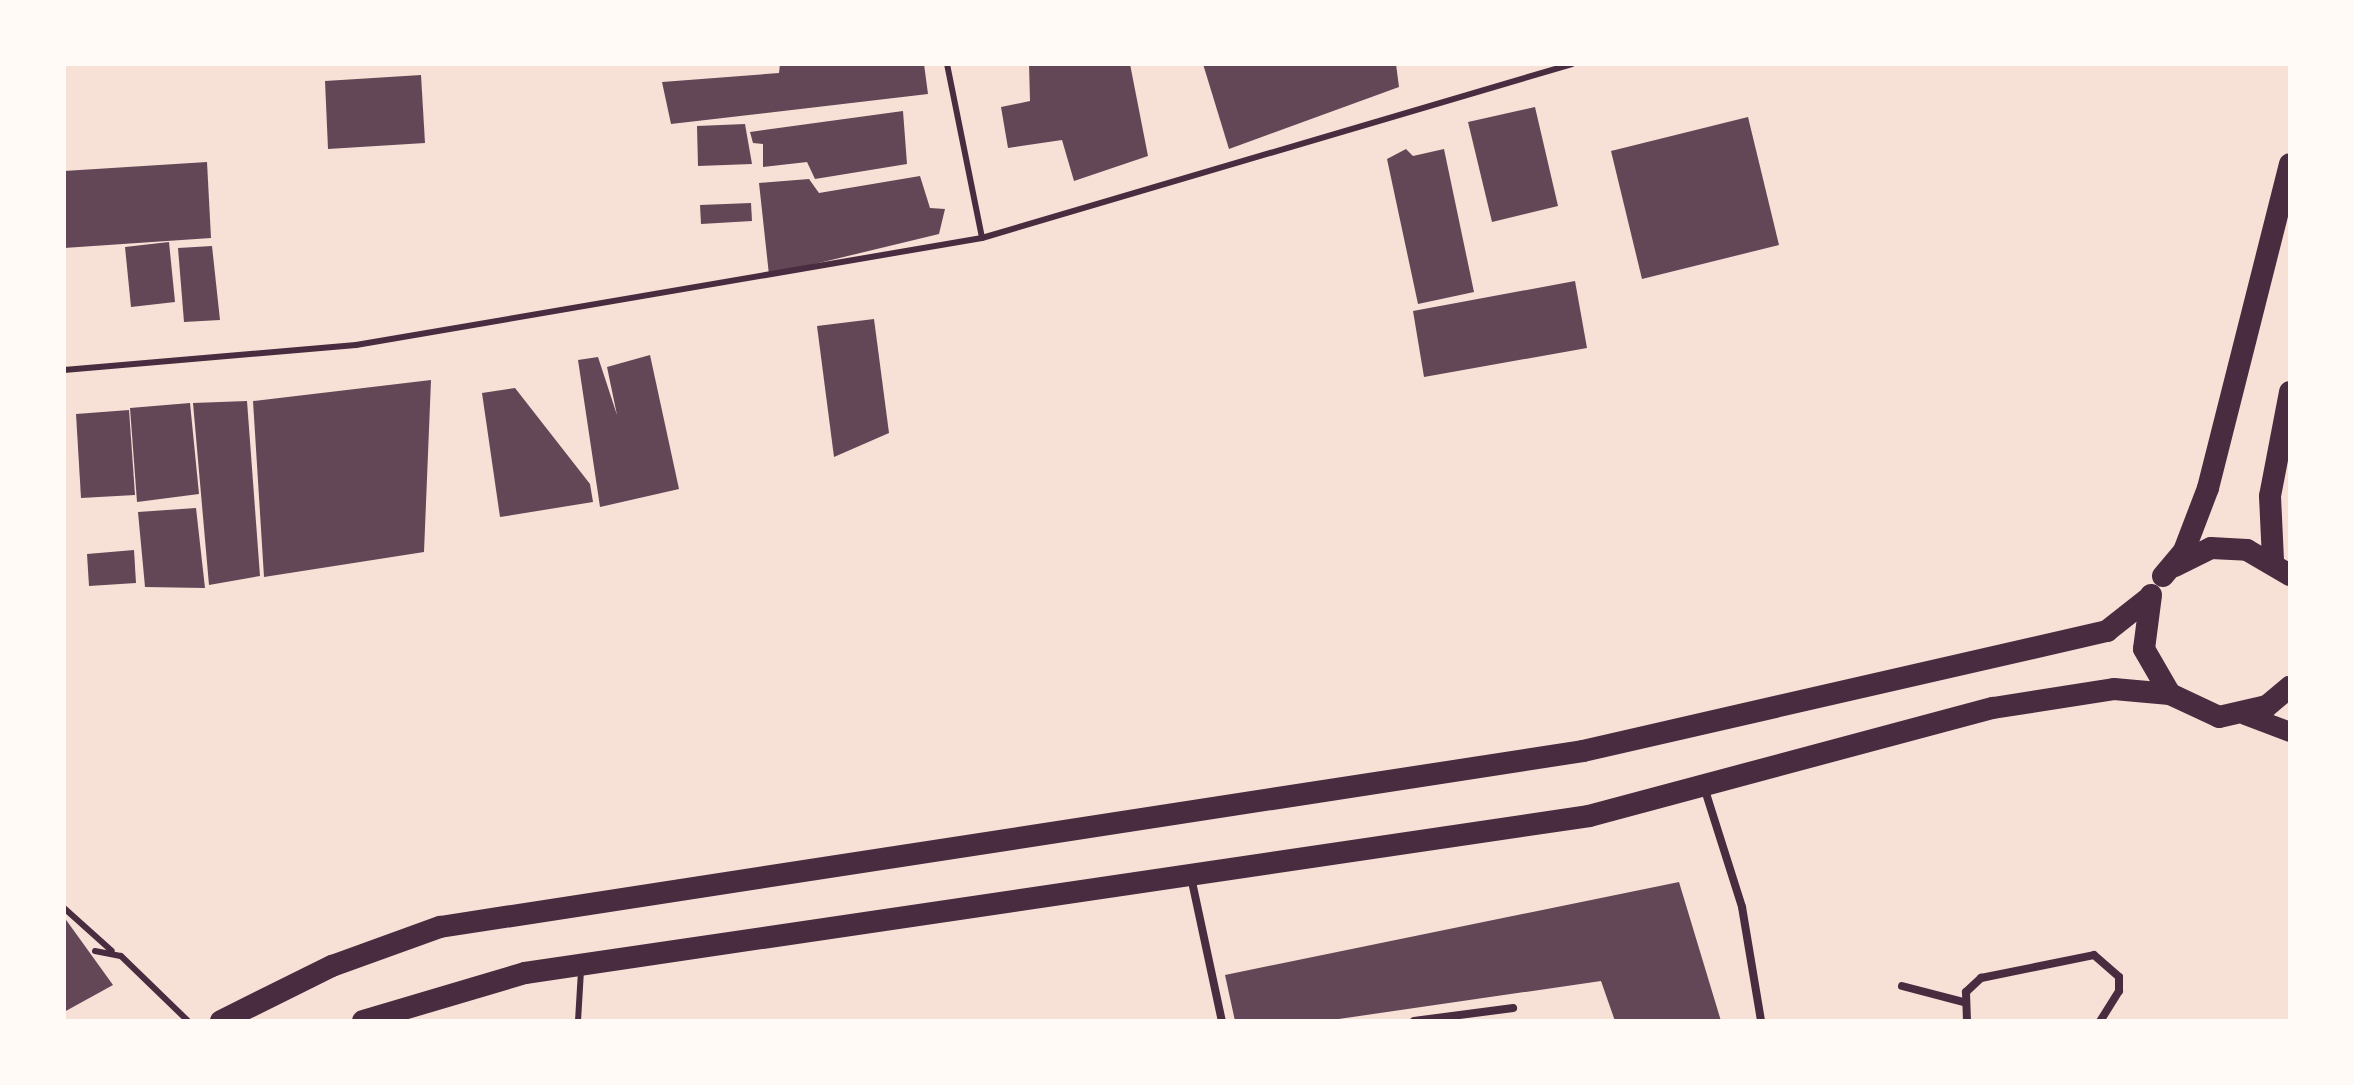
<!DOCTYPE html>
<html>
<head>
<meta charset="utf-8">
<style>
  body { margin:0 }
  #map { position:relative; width:2354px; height:1085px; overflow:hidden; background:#f7e1d7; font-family:"PT Sans Narrow",sans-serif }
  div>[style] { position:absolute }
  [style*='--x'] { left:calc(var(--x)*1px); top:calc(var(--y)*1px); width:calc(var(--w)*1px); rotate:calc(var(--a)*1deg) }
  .building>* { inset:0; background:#644757 }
  .service>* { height:6px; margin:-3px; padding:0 3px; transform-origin:3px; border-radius:3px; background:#4a2c40 }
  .minor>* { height:8px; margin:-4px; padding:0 4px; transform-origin:4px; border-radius:4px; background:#4a2c40 }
  .primary>* { height:20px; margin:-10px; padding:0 10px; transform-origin:10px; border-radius:10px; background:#4a2c40 }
  .trunk>* { height:22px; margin:-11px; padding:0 11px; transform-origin:11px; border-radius:11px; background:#4a2c40 }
  span { translate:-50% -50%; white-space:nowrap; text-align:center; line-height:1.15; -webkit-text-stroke:8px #fffaf5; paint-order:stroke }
  .frame { position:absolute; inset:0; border:66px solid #fffaf5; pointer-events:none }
</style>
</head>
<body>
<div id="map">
  <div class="building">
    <i style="clip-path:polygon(780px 64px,924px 64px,928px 94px,671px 124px,662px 82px,779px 73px)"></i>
    <i style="clip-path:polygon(1029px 64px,1130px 64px,1148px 156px,1074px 181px,1062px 140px,1008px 148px,1001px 107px,1030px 101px)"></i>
    <i style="clip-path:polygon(1203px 64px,1396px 64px,1399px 87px,1229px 149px)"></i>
    <i style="clip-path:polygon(421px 75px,425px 143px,328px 149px,325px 81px)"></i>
    <i style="clip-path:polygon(1535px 107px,1558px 206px,1492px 222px,1468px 122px)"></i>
    <i style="clip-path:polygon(903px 111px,907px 164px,815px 179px,807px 162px,763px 167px,763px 144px,753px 143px,750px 132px)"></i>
    <i style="clip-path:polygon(1748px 117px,1779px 245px,1642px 279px,1611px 151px)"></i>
    <i style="clip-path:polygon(745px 124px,752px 164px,698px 166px,697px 126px)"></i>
    <i style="clip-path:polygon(1406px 149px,1413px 156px,1444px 149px,1474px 292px,1418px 304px,1387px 159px)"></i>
    <i style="clip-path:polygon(207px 162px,211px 238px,64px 248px,64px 171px)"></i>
    <i style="clip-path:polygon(920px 176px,930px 208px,945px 209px,939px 234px,769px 275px,759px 183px,809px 179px,819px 193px)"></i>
    <i style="clip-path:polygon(751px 203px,752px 221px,701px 224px,700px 205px)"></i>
    <i style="clip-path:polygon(169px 242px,175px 302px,131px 307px,125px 247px)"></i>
    <i style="clip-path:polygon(212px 246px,220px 320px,184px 322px,178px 248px)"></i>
    <i style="clip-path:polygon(1575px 281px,1587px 348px,1424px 377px,1413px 311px)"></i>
    <i style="clip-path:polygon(874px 319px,889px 433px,834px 457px,817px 326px)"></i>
    <i style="clip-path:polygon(650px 355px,679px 489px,600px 507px,578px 360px,598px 357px,617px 415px,607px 367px)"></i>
    <i style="clip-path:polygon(431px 380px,424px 552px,264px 577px,253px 401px)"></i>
    <i style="clip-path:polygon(515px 388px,590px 484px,593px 502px,500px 517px,482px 393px)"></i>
    <i style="clip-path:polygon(247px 401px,260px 576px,209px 585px,193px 403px)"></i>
    <i style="clip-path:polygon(190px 403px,199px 494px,137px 502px,130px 408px)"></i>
    <i style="clip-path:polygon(129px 410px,135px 495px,81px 498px,76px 414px)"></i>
    <i style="clip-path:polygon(196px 508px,205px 588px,145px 587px,138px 512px)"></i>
    <i style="clip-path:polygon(134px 550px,136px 583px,89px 586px,87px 554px)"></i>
    <i style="clip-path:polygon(1679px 882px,1721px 1021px,1615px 1021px,1601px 981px,1325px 1021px,1235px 1021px,1225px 975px)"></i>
    <i style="clip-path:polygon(64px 917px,113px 985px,64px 1012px)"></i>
  </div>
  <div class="service">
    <i style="--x:947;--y:64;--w:177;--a:78.6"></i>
    <i style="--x:64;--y:370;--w:293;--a:-4.9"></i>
    <i style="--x:356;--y:345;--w:635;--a:-9.7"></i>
    <i style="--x:982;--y:238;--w:615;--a:-16.43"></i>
    <i style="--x:64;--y:908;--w:64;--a:41.9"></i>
    <i style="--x:95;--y:951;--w:26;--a:11"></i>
    <i style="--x:121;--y:956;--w:93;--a:44.1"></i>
    <i style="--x:578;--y:1021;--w:50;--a:-86.6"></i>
  </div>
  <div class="minor">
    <i style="--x:1704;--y:787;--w:126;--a:72.4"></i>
    <i style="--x:1742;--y:907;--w:116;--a:80.5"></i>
    <i style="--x:1191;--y:877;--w:147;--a:77.9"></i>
    <i style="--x:1902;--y:986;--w:63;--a:14.7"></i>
    <i style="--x:1414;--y:1021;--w:100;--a:-7.5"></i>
    <i style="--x:1967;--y:1021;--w:29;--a:-92"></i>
    <i style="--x:1966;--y:992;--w:21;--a:-43"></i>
    <i style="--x:1981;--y:978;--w:115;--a:-11.5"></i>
    <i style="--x:2094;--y:955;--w:33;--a:41"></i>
    <i style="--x:2119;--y:977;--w:14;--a:90"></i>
    <i style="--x:2119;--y:991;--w:36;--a:122"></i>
  </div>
  <div class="primary">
    <i style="--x:2245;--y:715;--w:48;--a:20.7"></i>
  </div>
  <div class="trunk">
    <i style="--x:2273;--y:560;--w:64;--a:-92.7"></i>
    <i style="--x:2270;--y:496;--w:106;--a:-79.1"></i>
    <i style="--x:2175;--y:566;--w:40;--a:-26.6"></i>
    <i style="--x:2211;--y:548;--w:36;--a:3"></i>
    <i style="--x:2247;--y:550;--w:50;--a:30.2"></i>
    <i style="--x:2163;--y:576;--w:33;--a:-50"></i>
    <i style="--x:2184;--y:551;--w:67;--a:-69.1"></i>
    <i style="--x:2208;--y:488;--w:334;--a:-75.8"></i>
    <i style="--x:2151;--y:595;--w:54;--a:97.4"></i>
    <i style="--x:2144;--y:649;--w:52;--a:60"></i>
    <i style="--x:2170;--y:694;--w:54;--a:25.1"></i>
    <i style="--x:2219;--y:717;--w:49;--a:-12.9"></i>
    <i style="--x:2267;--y:706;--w:30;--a:-40"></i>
    <i style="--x:221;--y:1021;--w:124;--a:-26.4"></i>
    <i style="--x:332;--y:966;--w:115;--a:-19.9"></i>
    <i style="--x:440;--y:927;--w:1156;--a:-8.75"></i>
    <i style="--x:1583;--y:751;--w:538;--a:-12.9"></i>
    <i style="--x:2107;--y:631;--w:53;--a:-38.2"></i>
    <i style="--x:363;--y:1021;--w:169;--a:-16.5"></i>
    <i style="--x:525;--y:973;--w:1076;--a:-8.39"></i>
    <i style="--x:1589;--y:816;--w:418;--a:-15"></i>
    <i style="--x:1993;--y:708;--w:122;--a:-8.9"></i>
    <i style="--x:2114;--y:689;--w:56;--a:5.1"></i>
  </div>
  <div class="frame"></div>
</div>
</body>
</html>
